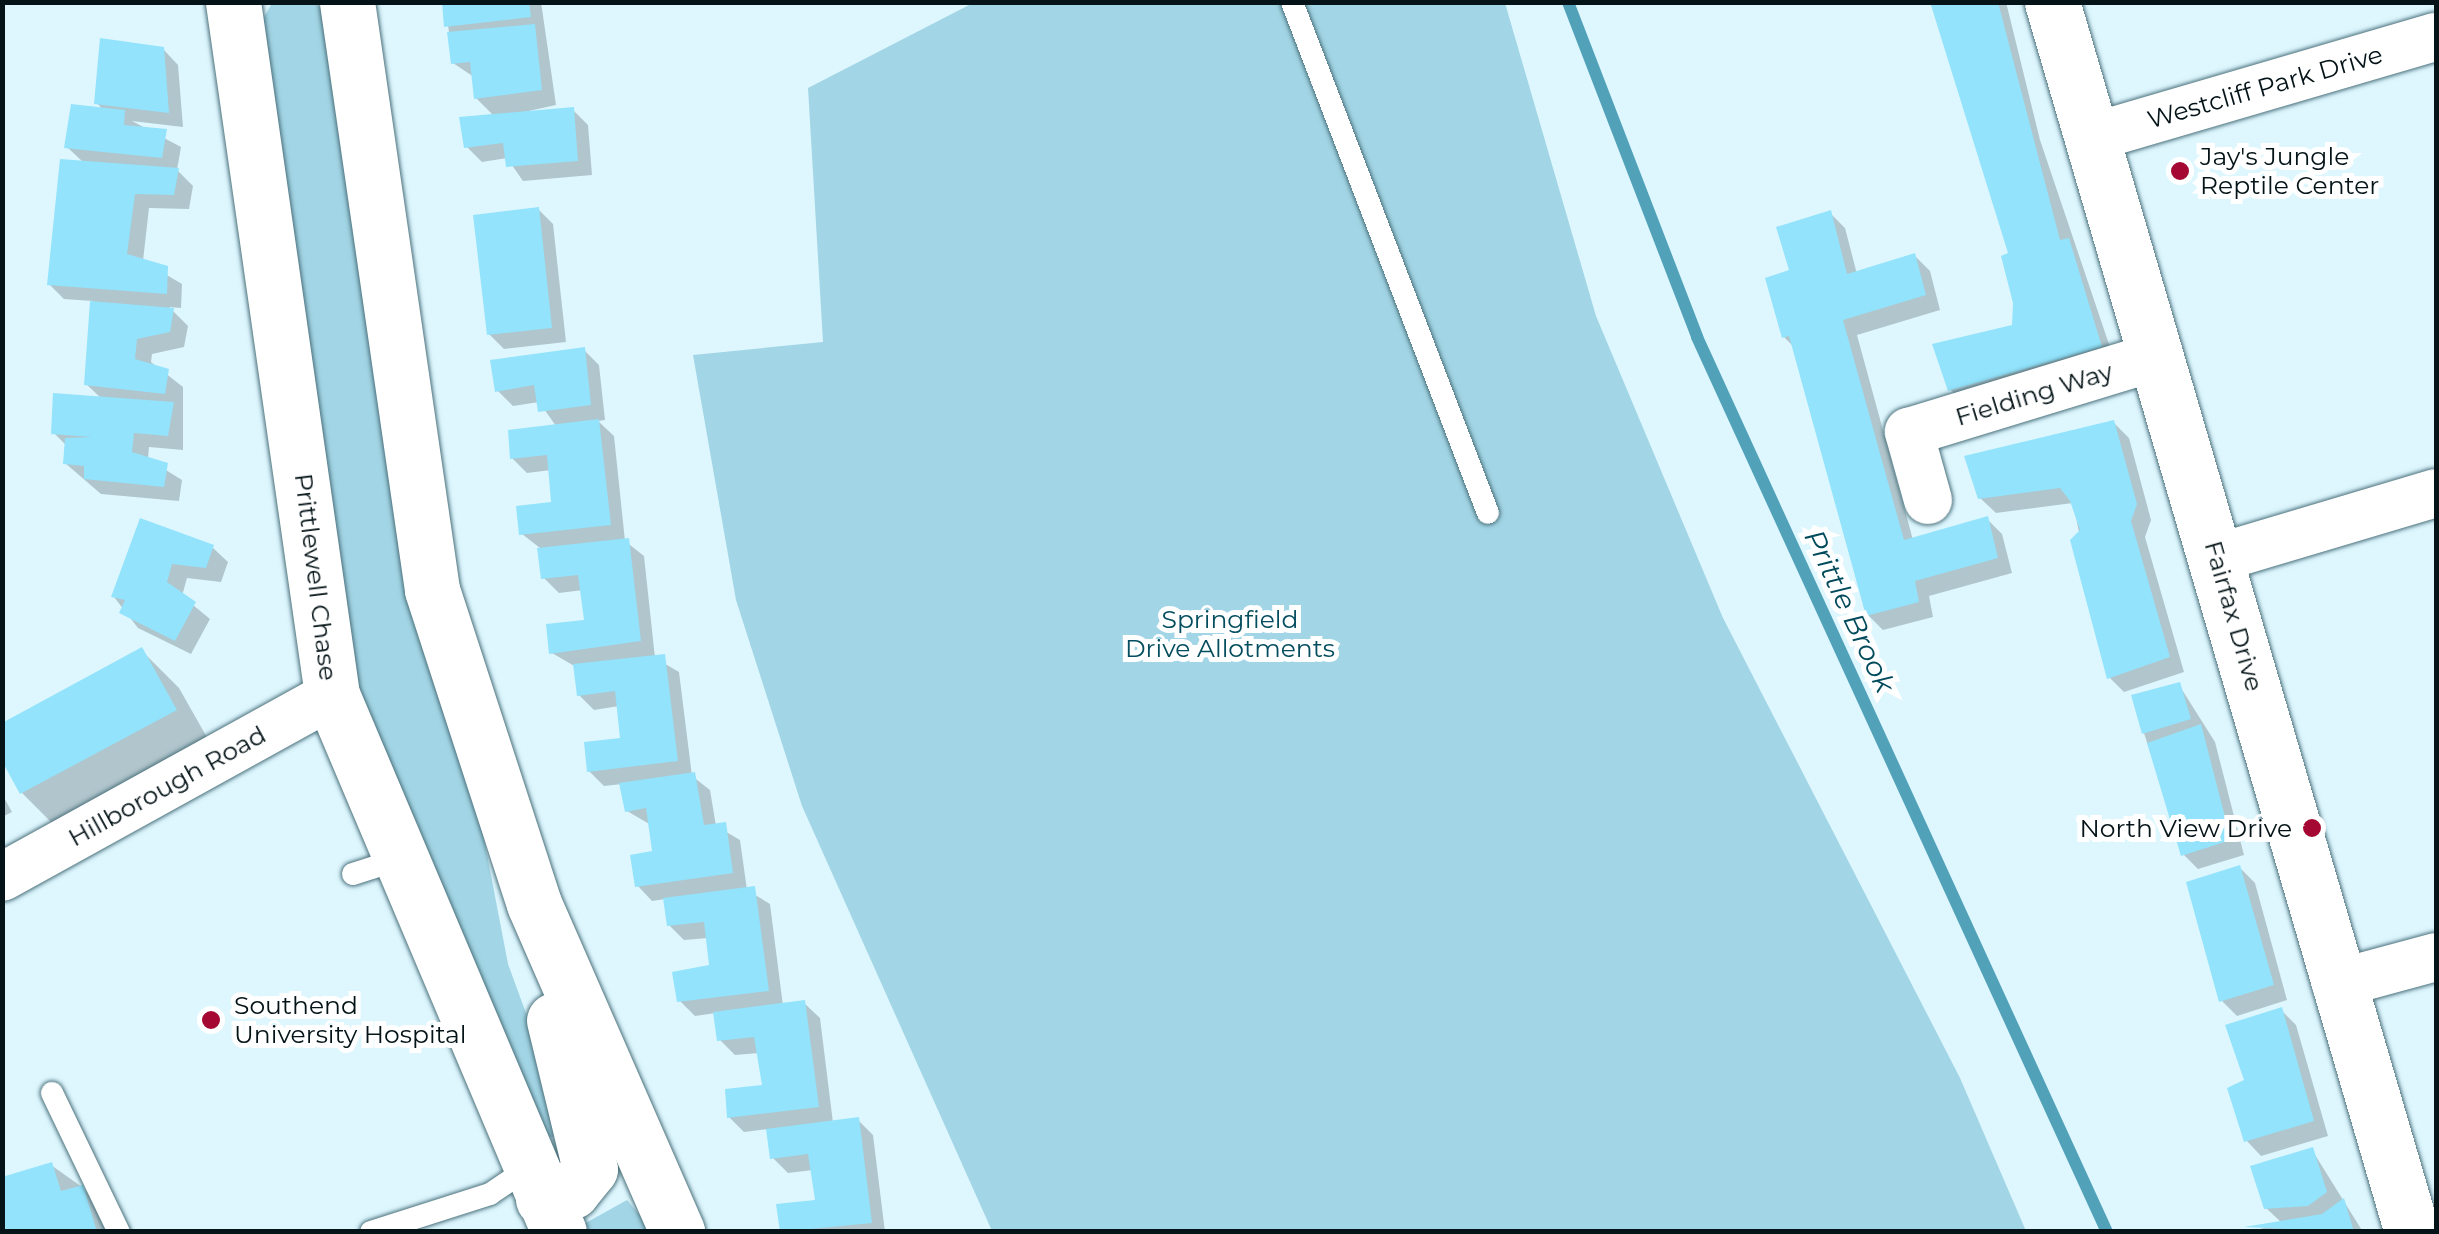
<!DOCTYPE html>
<html>
<head>
<meta charset="utf-8">
<style>
  body { margin:0 }
  #map { position:relative; width:2439px; height:1234px; overflow:hidden; background:#def7ff; font-family:Montserrat,sans-serif }
  div>[style] { position:absolute }
  [style*='--x'] { left:calc(var(--x)*1px); top:calc(var(--y)*1px); width:calc(var(--w)*1px); rotate:calc(var(--a)*1deg) }
  .green>* { inset:0; background:#a2d5e5 }
  .shadow>* { inset:0; background:#0003 }
  .stream>* { height:12px; margin:-6px; padding:0 6px; transform-origin:6px; border-radius:6px; background:#51a2b9 }
  .building>* { inset:0; background:#92e3fb }
  .roads { filter:drop-shadow(0 0 2px #4b717c) drop-shadow(0 0 2px #4b717c) }
  .service>* { height:22px; margin:-11px; padding:0 11px; transform-origin:11px; border-radius:11px; background:#fff }
  .minor>* { height:48px; margin:-24px; padding:0 24px; transform-origin:24px; border-radius:24px; background:#fff }
  .tertiary>* { height:55px; margin:-27.5px; padding:0 27.5px; transform-origin:27.5px; border-radius:27.5px; background:#fff }
  .dots>* { width:28px; height:28px; translate:-50% -50%; box-sizing:border-box; border:5px solid #fff; border-radius:50% }
  span { translate:-50% -50%; white-space:nowrap; text-align:center; line-height:1.15; -webkit-text-stroke:10px #fff; paint-order:stroke }
  .street-label { font-size:25px; color:#041317 }
  .poi-label { font-size:25px; color:#041317 }
  .left { translate:0 -50%; text-align:left }
  .right { translate:-100% -50%; text-align:right }
  .park-label { font-size:25px; color:#034d5e }
  .water-label { font-size:28px; color:#004a5b; font-style:italic }
  .frame { position:absolute; inset:0; border:5px solid #041317; pointer-events:none }
</style>
</head>
<body>
<div id="map">
  <div class="green">
    <i style="clip-path:polygon(272px 3px,315px 3px,326px 13px,508px 964px,570px 1133px,543px 1139px,362px 720px,259px 26px)"></i>
    <i style="clip-path:polygon(973px 3px,1505px 3px,1596px 316px,1723px 618px,1960px 1078px,2026px 1231px,992px 1231px,802px 806px,736px 600px,693px 355px,823px 342px,808px 88px)"></i>
    <i style="clip-path:polygon(627px 1200px,653px 1231px,585px 1231px,582px 1225px)"></i>
  </div>
  <div class="shadow">
    <i style="clip-path:polygon(445px 2px,541px 2px,556px 105px,506px 116px,573px 110px,588px 125px,592px 175px,523px 181px,507px 158px,482px 162px,467px 147px,495px 117px,476px 98px,474px 77px,453px 63px)"></i>
    <i style="clip-path:polygon(1931px 2px,2006px 2px,2040px 140px,2115px 362px,1965px 405px,1950px 389px,2014px 327px,2012px 254px)"></i>
    <i style="clip-path:polygon(163px 49px,178px 65px,183px 127px,132px 121px,181px 147px,177px 170px,193px 186px,189px 209px,149px 208px,143px 261px,182px 284px,181px 308px,169px 307px,188px 326px,184px 347px,152px 354px,151px 362px,183px 387px,183px 450px,149px 447px,148px 459px,182px 480px,179px 501px,101px 494px,65px 463px,67px 446px,54px 433px,102px 399px,86px 384px,93px 301px,64px 299px,49px 284px,84px 163px,67px 147px,103px 110px,97px 103px)"></i>
    <i style="clip-path:polygon(538px 209px,553px 224px,566px 342px,504px 349px,489px 334px)"></i>
    <i style="clip-path:polygon(1830px 213px,1845px 228px,1857px 274px,1915px 256px,1930px 271px,1940px 310px,1857px 335px,1913px 540px,1987px 519px,2002px 534px,2012px 573px,1929px 596px,1933px 617px,1883px 630px,1868px 615px,1795px 348px,1784px 337px,1792px 271px)"></i>
    <i style="clip-path:polygon(584px 350px,599px 365px,605px 420px,598px 421px,614px 436px,625px 541px,644px 556px,655px 658px,679px 672px,692px 776px,710px 790px,716px 826px,740px 840px,747px 890px,770px 904px,783px 1006px,804px 1003px,820px 1018px,833px 1123px,858px 1120px,873px 1135px,885px 1232px,782px 1231px,818px 1202px,813px 1170px,788px 1173px,773px 1158px,769px 1129px,744px 1132px,729px 1117px,765px 1087px,759px 1053px,735px 1055px,720px 1040px,716px 1013px,695px 1016px,680px 1001px,712px 967px,708px 938px,684px 940px,669px 925px,665px 899px,652px 901px,637px 885px,655px 853px,651px 825px,627px 811px,622px 784px,604px 786px,589px 771px,623px 740px,619px 706px,594px 710px,579px 695px,576px 667px,552px 653px,587px 622px,583px 590px,559px 593px,544px 578px,540px 548px,522px 534px,554px 504px,551px 470px,527px 473px,512px 458px,556px 426px,539px 402px,513px 406px,498px 391px)"></i>
    <i style="clip-path:polygon(2114px 423px,2129px 438px,2151px 520px,2145px 537px,2184px 672px,2124px 692px,2109px 677px,2073px 503px,1996px 513px,1980px 498px)"></i>
    <i style="clip-path:polygon(141px 522px,212px 547px,228px 562px,221px 582px,187px 578px,182px 596px,210px 619px,191px 654px,138px 628px,114px 597px)"></i>
    <i style="clip-path:polygon(141px 650px,179px 688px,213px 748px,60px 831px,22px 793px)"></i>
    <i style="clip-path:polygon(2179px 685px,2215px 742px,2244px 855px,2198px 869px,2183px 854px,2144px 733px)"></i>
    <i style="clip-path:polygon(2px 794px,12px 812px,2px 817px)"></i>
    <i style="clip-path:polygon(2240px 868px,2255px 883px,2287px 1000px,2237px 1016px,2222px 1001px)"></i>
    <i style="clip-path:polygon(2281px 1010px,2296px 1025px,2328px 1136px,2261px 1156px,2246px 1140px,2247px 1082px)"></i>
    <i style="clip-path:polygon(2312px 1150px,2363px 1232px,2249px 1232px,2282px 1223px,2266px 1208px)"></i>
    <i style="clip-path:polygon(51px 1165px,82px 1187px,122px 1232px,2px 1232px)"></i>
  </div>
  <div class="stream">
    <i style="--x:1568;--y:2;--w:359;--a:68.9"></i>
    <i style="--x:1697;--y:337;--w:984;--a:65.39"></i>
  </div>
  <div class="building">
    <i style="clip-path:polygon(442px 2px,529px 2px,531px 17px,444px 27px)"></i>
    <i style="clip-path:polygon(1930px 2px,1998px 2px,2060px 240px,2069px 238px,2102px 347px,1948px 391px,1932px 344px,2012px 325px,2013px 303px,2001px 256px,2008px 253px)"></i>
    <i style="clip-path:polygon(535px 24px,542px 90px,474px 99px,470px 62px,451px 64px,447px 32px)"></i>
    <i style="clip-path:polygon(100px 38px,164px 47px,169px 113px,94px 104px)"></i>
    <i style="clip-path:polygon(71px 104px,125px 110px,124px 125px,167px 129px,162px 158px,64px 148px)"></i>
    <i style="clip-path:polygon(574px 107px,578px 161px,506px 167px,503px 143px,464px 148px,459px 117px)"></i>
    <i style="clip-path:polygon(60px 159px,179px 168px,174px 195px,135px 194px,127px 254px,168px 266px,167px 294px,47px 285px)"></i>
    <i style="clip-path:polygon(539px 207px,552px 328px,487px 335px,473px 215px)"></i>
    <i style="clip-path:polygon(1831px 210px,1847px 274px,1915px 253px,1926px 295px,1843px 320px,1904px 540px,1988px 516px,1998px 558px,1915px 581px,1919px 602px,1866px 616px,1789px 336px,1782px 338px,1765px 278px,1789px 270px,1776px 227px)"></i>
    <i style="clip-path:polygon(90px 301px,174px 308px,170px 332px,137px 339px,135px 359px,169px 369px,165px 394px,84px 385px)"></i>
    <i style="clip-path:polygon(585px 347px,591px 405px,538px 412px,534px 385px,495px 392px,490px 360px)"></i>
    <i style="clip-path:polygon(53px 393px,174px 402px,168px 436px,134px 433px,132px 452px,168px 463px,164px 487px,84px 479px,84px 466px,63px 464px,65px 438px,92px 437px,51px 434px)"></i>
    <i style="clip-path:polygon(599px 419px,611px 525px,519px 535px,516px 506px,551px 502px,547px 455px,510px 459px,508px 430px)"></i>
    <i style="clip-path:polygon(2114px 420px,2137px 504px,2131px 521px,2170px 657px,2107px 679px,2070px 540px,2080px 530px,2070px 501px,2060px 488px,1978px 499px,1964px 456px)"></i>
    <i style="clip-path:polygon(140px 518px,214px 545px,206px 568px,172px 564px,167px 582px,196px 602px,175px 641px,119px 613px,125px 600px,111px 597px)"></i>
    <i style="clip-path:polygon(629px 538px,641px 641px,549px 654px,546px 624px,584px 620px,578px 575px,541px 579px,537px 548px)"></i>
    <i style="clip-path:polygon(142px 647px,177px 710px,20px 794px,2px 761px,2px 723px)"></i>
    <i style="clip-path:polygon(665px 654px,678px 761px,587px 772px,584px 742px,620px 738px,615px 691px,577px 696px,573px 664px)"></i>
    <i style="clip-path:polygon(2180px 682px,2191px 719px,2142px 734px,2131px 695px)"></i>
    <i style="clip-path:polygon(2201px 724px,2231px 840px,2181px 856px,2147px 743px)"></i>
    <i style="clip-path:polygon(695px 772px,704px 825px,726px 822px,733px 873px,635px 887px,630px 855px,652px 851px,646px 808px,625px 812px,619px 783px)"></i>
    <i style="clip-path:polygon(2240px 865px,2274px 985px,2219px 1002px,2186px 882px)"></i>
    <i style="clip-path:polygon(755px 886px,769px 991px,677px 1002px,672px 972px,709px 965px,704px 922px,667px 926px,663px 898px)"></i>
    <i style="clip-path:polygon(805px 1000px,819px 1107px,727px 1118px,725px 1089px,762px 1085px,754px 1037px,717px 1041px,713px 1012px)"></i>
    <i style="clip-path:polygon(2282px 1007px,2314px 1121px,2244px 1142px,2227px 1088px,2244px 1080px,2225px 1025px)"></i>
    <i style="clip-path:polygon(859px 1117px,872px 1223px,780px 1232px,776px 1204px,815px 1200px,808px 1154px,770px 1159px,766px 1129px)"></i>
    <i style="clip-path:polygon(2313px 1147px,2327px 1192px,2308px 1206px,2264px 1209px,2250px 1166px)"></i>
    <i style="clip-path:polygon(52px 1162px,61px 1191px,83px 1185px,97px 1232px,2px 1232px,2px 1177px)"></i>
    <i style="clip-path:polygon(2344px 1198px,2354px 1232px,2244px 1227px,2322px 1214px)"></i>
  </div>
  <div class="roads">
    <div class="service">
      <i style="--x:1292;--y:2;--w:547;--a:69.02"></i>
      <i style="--x:353;--y:874;--w:49;--a:-17.7"></i>
      <i style="--x:52;--y:1093;--w:154;--a:64.3"></i>
      <i style="--x:371;--y:1232;--w:125;--a:-17.7"></i>
      <i style="--x:490;--y:1194;--w:48;--a:-34"></i>
    </div>
    <div class="minor">
      <i style="--x:2093;--y:137;--w:357;--a:-16.3"></i>
      <i style="--x:1928;--y:500;--w:71;--a:-105.6"></i>
      <i style="--x:1909;--y:432;--w:260;--a:-17"></i>
      <i style="--x:2218;--y:558;--w:227;--a:-16.6"></i>
      <i style="--x:2;--y:877;--w:377;--a:-28.9"></i>
      <i style="--x:2336;--y:984;--w:104;--a:-15.1"></i>
    </div>
    <div class="tertiary">
      <i style="--x:233;--y:2;--w:700;--a:81.87"></i>
      <i style="--x:332;--y:695;--w:583;--a:67.09"></i>
      <i style="--x:347;--y:2;--w:594;--a:81.77"></i>
      <i style="--x:432;--y:590;--w:330;--a:72"></i>
      <i style="--x:534;--y:904;--w:358;--a:66.4"></i>
      <i style="--x:2052;--y:2;--w:1282;--a:73.69"></i>
      <i style="--x:543;--y:1199;--w:30;--a:-15"></i>
      <i style="--x:572;--y:1191;--w:28;--a:-51"></i>
      <i style="--x:590;--y:1169;--w:153;--a:-103.6"></i>
    </div>
  </div>
  <div class="dots">
    <i style="left:2180px;top:171px;background:#a50933"></i>
    <i style="left:2312px;top:828px;background:#a50933"></i>
    <i style="left:211px;top:1020px;background:#a50933"></i>
  </div>
  <div class="street-label">
    <span style="left:2265px;top:87px;rotate:-16deg">Westcliff Park Drive</span>
    <span style="left:2034px;top:394px;rotate:-17deg">Fielding Way</span>
    <span style="left:316px;top:577px;rotate:83deg">Prittlewell Chase</span>
    <span style="left:2234px;top:616px;rotate:74deg">Fairfax Drive</span>
    <span style="left:167px;top:786px;rotate:-29deg">Hillborough Road</span>
  </div>
  <div class="poi-label">
    <span class="left" style="left:2200px;top:171px">Jay's Jungle<br>Reptile Center</span>
    <span class="right" style="left:2292px;top:828px">North View Drive</span>
    <span class="left" style="left:234px;top:1020px">Southend<br>University Hospital</span>
  </div>
  <div class="park-label">
    <span style="left:1230px;top:634px">Springfield<br>Drive Allotments</span>
  </div>
  <div class="water-label">
    <span style="left:1850px;top:611px;rotate:65deg">Prittle Brook</span>
  </div>
  <div class="frame"></div>
</div>
</body>
</html>
